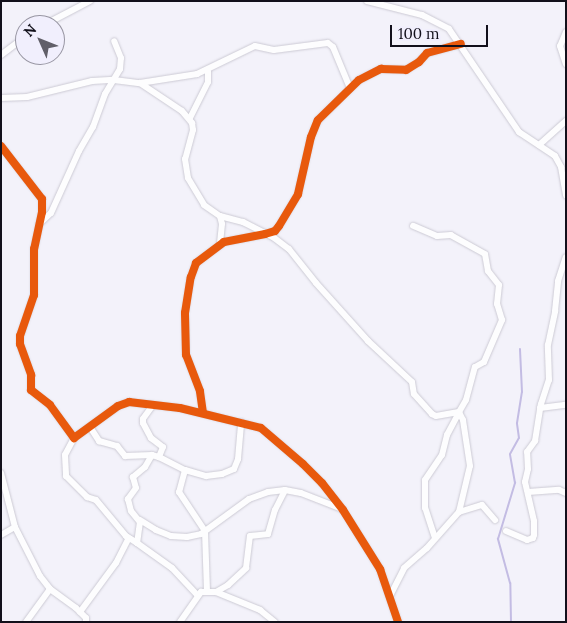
<!DOCTYPE html>
<html>
<head>
<meta charset="utf-8">
<style>
  body { margin:0 }
  #map { position:relative; width:567px; height:623px; overflow:hidden; background:#f3f2fa; font-family:Lora,serif }
  div>[style] { position:absolute }
  [style*='--x'] { left:calc(var(--x)*1px); top:calc(var(--y)*1px); width:calc(var(--w)*1px); rotate:calc(var(--a)*1deg) }
  .stream>* { height:2px; margin:-1px; padding:0 1px; transform-origin:1px; border-radius:1px; background:#c3bce3 }
  .roads { filter:drop-shadow(0 0 1px #cccad4) drop-shadow(0 0 1px #cccad4) }
  .minor>* { height:6px; margin:-3px; padding:0 3px; transform-origin:3px; border-radius:3px; background:#fdfdfe }
  .cycleway>* { height:8px; margin:-4px; padding:0 4px; transform-origin:4px; border-radius:4px; background:#e8590c }
  span { translate:-50% -50%; white-space:nowrap; text-align:center; line-height:1.15; -webkit-text-stroke:4.5px #f1effd; paint-order:stroke }
  .frame { position:absolute; inset:0; border:2px solid #12101b; pointer-events:none }
  .north { position:absolute; left:15px; top:15px; width:50px; height:50px; box-sizing:border-box; background:#f1effd; border:1px solid #9896a3; border-radius:50%; rotate:314deg; font-size:14px; font-weight:700; line-height:20px; text-align:center; color:#12101b }
  .north::after { content:''; display:block; margin:auto; width:18px; height:22px; background:#615f69; clip-path:polygon(50% 0,100% 100%,50% 72%,0 100%) }
  .scale { position:absolute; left:390px; top:25px; width:98px; height:22px; box-sizing:border-box; border:2px solid #12101b; border-top:0; padding-left:6px; font-size:15px; line-height:18px; white-space:nowrap; color:#12101b; -webkit-text-stroke:4px #f1effd; paint-order:stroke }
</style>
</head>
<body>
<div id="map">
  <div class="stream">
    <i style="--x:511;--y:622;--w:39;--a:-91"></i>
    <i style="--x:510;--y:583;--w:46;--a:-105.3"></i>
    <i style="--x:498;--y:539;--w:59;--a:-73.1"></i>
    <i style="--x:515;--y:483;--w:29;--a:-100"></i>
    <i style="--x:510;--y:454;--w:18;--a:-61"></i>
    <i style="--x:519;--y:438;--w:15;--a:-98"></i>
    <i style="--x:517;--y:423;--w:31;--a:-81"></i>
    <i style="--x:522;--y:392;--w:43;--a:-92.7"></i>
  </div>
  <div class="roads">
    <div class="minor">
      <i style="--x:367;--y:1;--w:57;--a:14.3"></i>
      <i style="--x:422;--y:15;--w:30;--a:27"></i>
      <i style="--x:449;--y:29;--w:125;--a:55.8"></i>
      <i style="--x:519;--y:132;--w:43;--a:33.7"></i>
      <i style="--x:555;--y:156;--w:13;--a:61"></i>
      <i style="--x:561;--y:167;--w:29;--a:80"></i>
      <i style="--x:44;--y:25;--w:52;--a:-27.6"></i>
      <i style="--x:566;--y:32;--w:15;--a:113"></i>
      <i style="--x:560;--y:46;--w:19;--a:72"></i>
      <i style="--x:1;--y:55;--w:30;--a:-37"></i>
      <i style="--x:140;--y:83;--w:58;--a:-9"></i>
      <i style="--x:197;--y:74;--w:64;--a:-25.8"></i>
      <i style="--x:255;--y:46;--w:19;--a:12"></i>
      <i style="--x:274;--y:50;--w:54;--a:-7.4"></i>
      <i style="--x:328;--y:43;--w:6;--a:39"></i>
      <i style="--x:333;--y:47;--w:44;--a:67.5"></i>
      <i style="--x:1;--y:98;--w:26;--a:-2"></i>
      <i style="--x:27;--y:97;--w:67;--a:-13.8"></i>
      <i style="--x:92;--y:81;--w:22;--a:-3"></i>
      <i style="--x:114;--y:80;--w:26;--a:7"></i>
      <i style="--x:140;--y:83;--w:50;--a:33.7"></i>
      <i style="--x:182;--y:111;--w:16;--a:50"></i>
      <i style="--x:192;--y:123;--w:7;--a:82"></i>
      <i style="--x:193;--y:130;--w:30;--a:105"></i>
      <i style="--x:185;--y:159;--w:19;--a:81"></i>
      <i style="--x:188;--y:178;--w:31;--a:59"></i>
      <i style="--x:204;--y:205;--w:19;--a:35"></i>
      <i style="--x:220;--y:216;--w:8;--a:76"></i>
      <i style="--x:222;--y:224;--w:20;--a:96"></i>
      <i style="--x:190;--y:118;--w:40;--a:-63.4"></i>
      <i style="--x:208;--y:82;--w:11;--a:-90"></i>
      <i style="--x:539;--y:145;--w:36;--a:-42"></i>
      <i style="--x:1;--y:146;--w:67;--a:52.3"></i>
      <i style="--x:42;--y:199;--w:13;--a:90"></i>
      <i style="--x:42;--y:212;--w:38;--a:102"></i>
      <i style="--x:34;--y:249;--w:46;--a:90"></i>
      <i style="--x:34;--y:295;--w:43;--a:108.9"></i>
      <i style="--x:20;--y:336;--w:8;--a:90"></i>
      <i style="--x:20;--y:344;--w:33;--a:70"></i>
      <i style="--x:31;--y:375;--w:15;--a:90"></i>
      <i style="--x:31;--y:390;--w:24;--a:38"></i>
      <i style="--x:50;--y:405;--w:41;--a:54"></i>
      <i style="--x:74;--y:438;--w:54;--a:-36"></i>
      <i style="--x:118;--y:406;--w:12;--a:-20"></i>
      <i style="--x:129;--y:402;--w:51;--a:6.7"></i>
      <i style="--x:180;--y:408;--w:83;--a:13.9"></i>
      <i style="--x:261;--y:428;--w:55;--a:40.6"></i>
      <i style="--x:303;--y:464;--w:27;--a:45"></i>
      <i style="--x:322;--y:483;--w:34;--a:52"></i>
      <i style="--x:343;--y:510;--w:70;--a:57.9"></i>
      <i style="--x:380;--y:569;--w:56;--a:71.2"></i>
      <i style="--x:220;--y:216;--w:24;--a:15"></i>
      <i style="--x:243;--y:222;--w:34;--a:27"></i>
      <i style="--x:273;--y:237;--w:20;--a:37"></i>
      <i style="--x:289;--y:249;--w:43;--a:51.5"></i>
      <i style="--x:316;--y:283;--w:78;--a:48.1"></i>
      <i style="--x:368;--y:341;--w:60;--a:43"></i>
      <i style="--x:412;--y:382;--w:12;--a:81"></i>
      <i style="--x:414;--y:394;--w:27;--a:48"></i>
      <i style="--x:432;--y:414;--w:4;--a:27"></i>
      <i style="--x:436;--y:416;--w:23;--a:-10"></i>
      <i style="--x:39;--y:224;--w:16;--a:-43"></i>
      <i style="--x:51;--y:213;--w:68;--a:-65.7"></i>
      <i style="--x:79;--y:151;--w:28;--a:-60"></i>
      <i style="--x:93;--y:127;--w:35;--a:-70"></i>
      <i style="--x:105;--y:94;--w:29;--a:-59"></i>
      <i style="--x:120;--y:69;--w:11;--a:-85"></i>
      <i style="--x:121;--y:58;--w:18;--a:-112"></i>
      <i style="--x:153;--y:405;--w:17;--a:126"></i>
      <i style="--x:143;--y:419;--w:4;--a:90"></i>
      <i style="--x:143;--y:423;--w:17;--a:62"></i>
      <i style="--x:151;--y:438;--w:15;--a:37"></i>
      <i style="--x:163;--y:447;--w:11;--a:112"></i>
      <i style="--x:159;--y:457;--w:29;--a:27"></i>
      <i style="--x:185;--y:470;--w:23;--a:105"></i>
      <i style="--x:179;--y:492;--w:47;--a:56.3"></i>
      <i style="--x:205;--y:531;--w:59;--a:88.1"></i>
      <i style="--x:540;--y:408;--w:26;--a:-7"></i>
      <i style="--x:203;--y:413;--w:22;--a:-98"></i>
      <i style="--x:200;--y:391;--w:39;--a:-111"></i>
      <i style="--x:186;--y:355;--w:42;--a:-91.4"></i>
      <i style="--x:185;--y:313;--w:36;--a:-81"></i>
      <i style="--x:191;--y:277;--w:15;--a:-70"></i>
      <i style="--x:196;--y:263;--w:35;--a:-37"></i>
      <i style="--x:224;--y:242;--w:42;--a:-11"></i>
      <i style="--x:265;--y:234;--w:10;--a:-17"></i>
      <i style="--x:275;--y:231;--w:6;--a:-51"></i>
      <i style="--x:279;--y:226;--w:37;--a:-59"></i>
      <i style="--x:298;--y:194;--w:58;--a:-77.2"></i>
      <i style="--x:311;--y:137;--w:18;--a:-68"></i>
      <i style="--x:318;--y:120;--w:57;--a:-44.3"></i>
      <i style="--x:359;--y:80;--w:25;--a:-27"></i>
      <i style="--x:381;--y:69;--w:25;--a:2"></i>
      <i style="--x:406;--y:70;--w:15;--a:-32"></i>
      <i style="--x:419;--y:62;--w:12;--a:-48"></i>
      <i style="--x:427;--y:53;--w:35;--a:-15"></i>
      <i style="--x:90;--y:427;--w:17;--a:57"></i>
      <i style="--x:99;--y:441;--w:19;--a:16"></i>
      <i style="--x:117;--y:446;--w:13;--a:51"></i>
      <i style="--x:125;--y:456;--w:27;--a:-2"></i>
      <i style="--x:74;--y:438;--w:19;--a:118"></i>
      <i style="--x:65;--y:455;--w:21;--a:87"></i>
      <i style="--x:66;--y:476;--w:30;--a:45"></i>
      <i style="--x:87;--y:497;--w:9;--a:18"></i>
      <i style="--x:96;--y:500;--w:47;--a:50.2"></i>
      <i style="--x:126;--y:536;--w:13;--a:32"></i>
      <i style="--x:159;--y:457;--w:7;--a:-164"></i>
      <i style="--x:152;--y:455;--w:14;--a:120"></i>
      <i style="--x:145;--y:467;--w:16;--a:140"></i>
      <i style="--x:133;--y:477;--w:11;--a:75"></i>
      <i style="--x:136;--y:488;--w:14;--a:126"></i>
      <i style="--x:128;--y:499;--w:12;--a:76"></i>
      <i style="--x:131;--y:511;--w:14;--a:51"></i>
      <i style="--x:140;--y:522;--w:21;--a:98"></i>
      <i style="--x:137;--y:543;--w:43;--a:35.5"></i>
      <i style="--x:172;--y:568;--w:37;--a:47"></i>
      <i style="--x:185;--y:470;--w:22;--a:16"></i>
      <i style="--x:206;--y:476;--w:16;--a:-7"></i>
      <i style="--x:222;--y:474;--w:13;--a:-23"></i>
      <i style="--x:234;--y:469;--w:11;--a:-68"></i>
      <i style="--x:238;--y:459;--w:37;--a:-85"></i>
      <i style="--x:1;--y:473;--w:56;--a:75.5"></i>
      <i style="--x:15;--y:527;--w:55;--a:63"></i>
      <i style="--x:40;--y:576;--w:16;--a:52"></i>
      <i style="--x:50;--y:589;--w:41;--a:126"></i>
      <i style="--x:528;--y:492;--w:31;--a:-4"></i>
      <i style="--x:559;--y:490;--w:8;--a:23"></i>
      <i style="--x:459;--y:512;--w:24;--a:-17"></i>
      <i style="--x:482;--y:505;--w:20;--a:49"></i>
      <i style="--x:140;--y:520;--w:19;--a:32"></i>
      <i style="--x:156;--y:530;--w:16;--a:22"></i>
      <i style="--x:171;--y:536;--w:16;--a:4"></i>
      <i style="--x:187;--y:537;--w:14;--a:-12"></i>
      <i style="--x:201;--y:534;--w:59;--a:-36.1"></i>
      <i style="--x:249;--y:499;--w:20;--a:-20"></i>
      <i style="--x:268;--y:492;--w:17;--a:-7"></i>
      <i style="--x:285;--y:490;--w:16;--a:11"></i>
      <i style="--x:301;--y:493;--w:44;--a:21.3"></i>
      <i style="--x:506;--y:531;--w:23;--a:23"></i>
      <i style="--x:527;--y:540;--w:6;--a:-18"></i>
      <i style="--x:533;--y:538;--w:3;--a:-72"></i>
      <i style="--x:534;--y:535;--w:14;--a:-90"></i>
      <i style="--x:534;--y:521;--w:40;--a:-103"></i>
      <i style="--x:525;--y:482;--w:13;--a:-77"></i>
      <i style="--x:528;--y:469;--w:17;--a:-93"></i>
      <i style="--x:527;--y:452;--w:14;--a:-54"></i>
      <i style="--x:535;--y:441;--w:37;--a:-81"></i>
      <i style="--x:541;--y:404;--w:25;--a:-72"></i>
      <i style="--x:549;--y:380;--w:35;--a:-92"></i>
      <i style="--x:548;--y:345;--w:35;--a:-78"></i>
      <i style="--x:555;--y:311;--w:30;--a:-84"></i>
      <i style="--x:558;--y:281;--w:25;--a:-72"></i>
      <i style="--x:1;--y:535;--w:16;--a:-30"></i>
      <i style="--x:435;--y:538;--w:32;--a:-108"></i>
      <i style="--x:425;--y:508;--w:28;--a:-90"></i>
      <i style="--x:425;--y:480;--w:30;--a:-56"></i>
      <i style="--x:442;--y:455;--w:21;--a:-76"></i>
      <i style="--x:447;--y:435;--w:26;--a:-62"></i>
      <i style="--x:50;--y:589;--w:32;--a:36"></i>
      <i style="--x:76;--y:608;--w:14;--a:45"></i>
      <i style="--x:86;--y:618;--w:4;--a:90"></i>
      <i style="--x:216;--y:592;--w:48;--a:22.2"></i>
      <i style="--x:260;--y:610;--w:19;--a:39"></i>
      <i style="--x:390;--y:596;--w:31;--a:-63"></i>
      <i style="--x:404;--y:568;--w:30;--a:-41"></i>
      <i style="--x:427;--y:548;--w:48;--a:-48.4"></i>
      <i style="--x:459;--y:512;--w:47;--a:-76.6"></i>
      <i style="--x:470;--y:466;--w:47;--a:-98.7"></i>
      <i style="--x:463;--y:420;--w:9;--a:-117"></i>
      <i style="--x:459;--y:412;--w:14;--a:-60"></i>
      <i style="--x:466;--y:400;--w:34;--a:-75"></i>
      <i style="--x:475;--y:367;--w:10;--a:-29"></i>
      <i style="--x:484;--y:362;--w:46;--a:-66.8"></i>
      <i style="--x:502;--y:320;--w:17;--a:-107"></i>
      <i style="--x:497;--y:304;--w:19;--a:-84"></i>
      <i style="--x:499;--y:285;--w:18;--a:-128"></i>
      <i style="--x:488;--y:271;--w:17;--a:-100"></i>
      <i style="--x:485;--y:254;--w:39;--a:-151"></i>
      <i style="--x:451;--y:235;--w:14;--a:176"></i>
      <i style="--x:437;--y:236;--w:26;--a:-157"></i>
      <i style="--x:80;--y:612;--w:61;--a:-53.7"></i>
      <i style="--x:116;--y:563;--w:28;--a:-63"></i>
      <i style="--x:180;--y:622;--w:37;--a:-55"></i>
      <i style="--x:201;--y:592;--w:15;--a:0"></i>
      <i style="--x:216;--y:592;--w:14;--a:-30"></i>
      <i style="--x:228;--y:585;--w:25;--a:-43"></i>
      <i style="--x:246;--y:568;--w:32;--a:-83"></i>
      <i style="--x:250;--y:536;--w:18;--a:-6"></i>
      <i style="--x:268;--y:534;--w:25;--a:-74"></i>
      <i style="--x:275;--y:510;--w:22;--a:-63"></i>
    </div>
  </div>
  <div class="cycleway">
    <i style="--x:1;--y:146;--w:67;--a:52.3"></i>
    <i style="--x:42;--y:199;--w:13;--a:90"></i>
    <i style="--x:42;--y:212;--w:38;--a:102"></i>
    <i style="--x:34;--y:249;--w:46;--a:90"></i>
    <i style="--x:34;--y:295;--w:43;--a:108.9"></i>
    <i style="--x:20;--y:336;--w:8;--a:90"></i>
    <i style="--x:20;--y:344;--w:33;--a:70"></i>
    <i style="--x:31;--y:375;--w:15;--a:90"></i>
    <i style="--x:31;--y:390;--w:24;--a:38"></i>
    <i style="--x:50;--y:405;--w:41;--a:54"></i>
    <i style="--x:74;--y:438;--w:54;--a:-36"></i>
    <i style="--x:118;--y:406;--w:12;--a:-20"></i>
    <i style="--x:129;--y:402;--w:51;--a:6.7"></i>
    <i style="--x:180;--y:408;--w:83;--a:13.9"></i>
    <i style="--x:261;--y:428;--w:55;--a:40.6"></i>
    <i style="--x:303;--y:464;--w:27;--a:45"></i>
    <i style="--x:322;--y:483;--w:34;--a:52"></i>
    <i style="--x:343;--y:510;--w:70;--a:57.9"></i>
    <i style="--x:380;--y:569;--w:56;--a:71.2"></i>
    <i style="--x:203;--y:413;--w:22;--a:-98"></i>
    <i style="--x:200;--y:391;--w:39;--a:-111"></i>
    <i style="--x:186;--y:355;--w:42;--a:-91.4"></i>
    <i style="--x:185;--y:313;--w:36;--a:-81"></i>
    <i style="--x:191;--y:277;--w:15;--a:-70"></i>
    <i style="--x:196;--y:263;--w:35;--a:-37"></i>
    <i style="--x:224;--y:242;--w:42;--a:-11"></i>
    <i style="--x:265;--y:234;--w:10;--a:-17"></i>
    <i style="--x:275;--y:231;--w:6;--a:-51"></i>
    <i style="--x:279;--y:226;--w:37;--a:-59"></i>
    <i style="--x:298;--y:194;--w:58;--a:-77.2"></i>
    <i style="--x:311;--y:137;--w:18;--a:-68"></i>
    <i style="--x:318;--y:120;--w:57;--a:-44.3"></i>
    <i style="--x:359;--y:80;--w:25;--a:-27"></i>
    <i style="--x:381;--y:69;--w:25;--a:2"></i>
    <i style="--x:406;--y:70;--w:15;--a:-32"></i>
    <i style="--x:419;--y:62;--w:12;--a:-48"></i>
    <i style="--x:427;--y:53;--w:35;--a:-15"></i>
  </div>
  <div class="frame"></div>
  <div class="north">N</div>
  <div class="scale">100 m</div>
</div>
</body>
</html>
